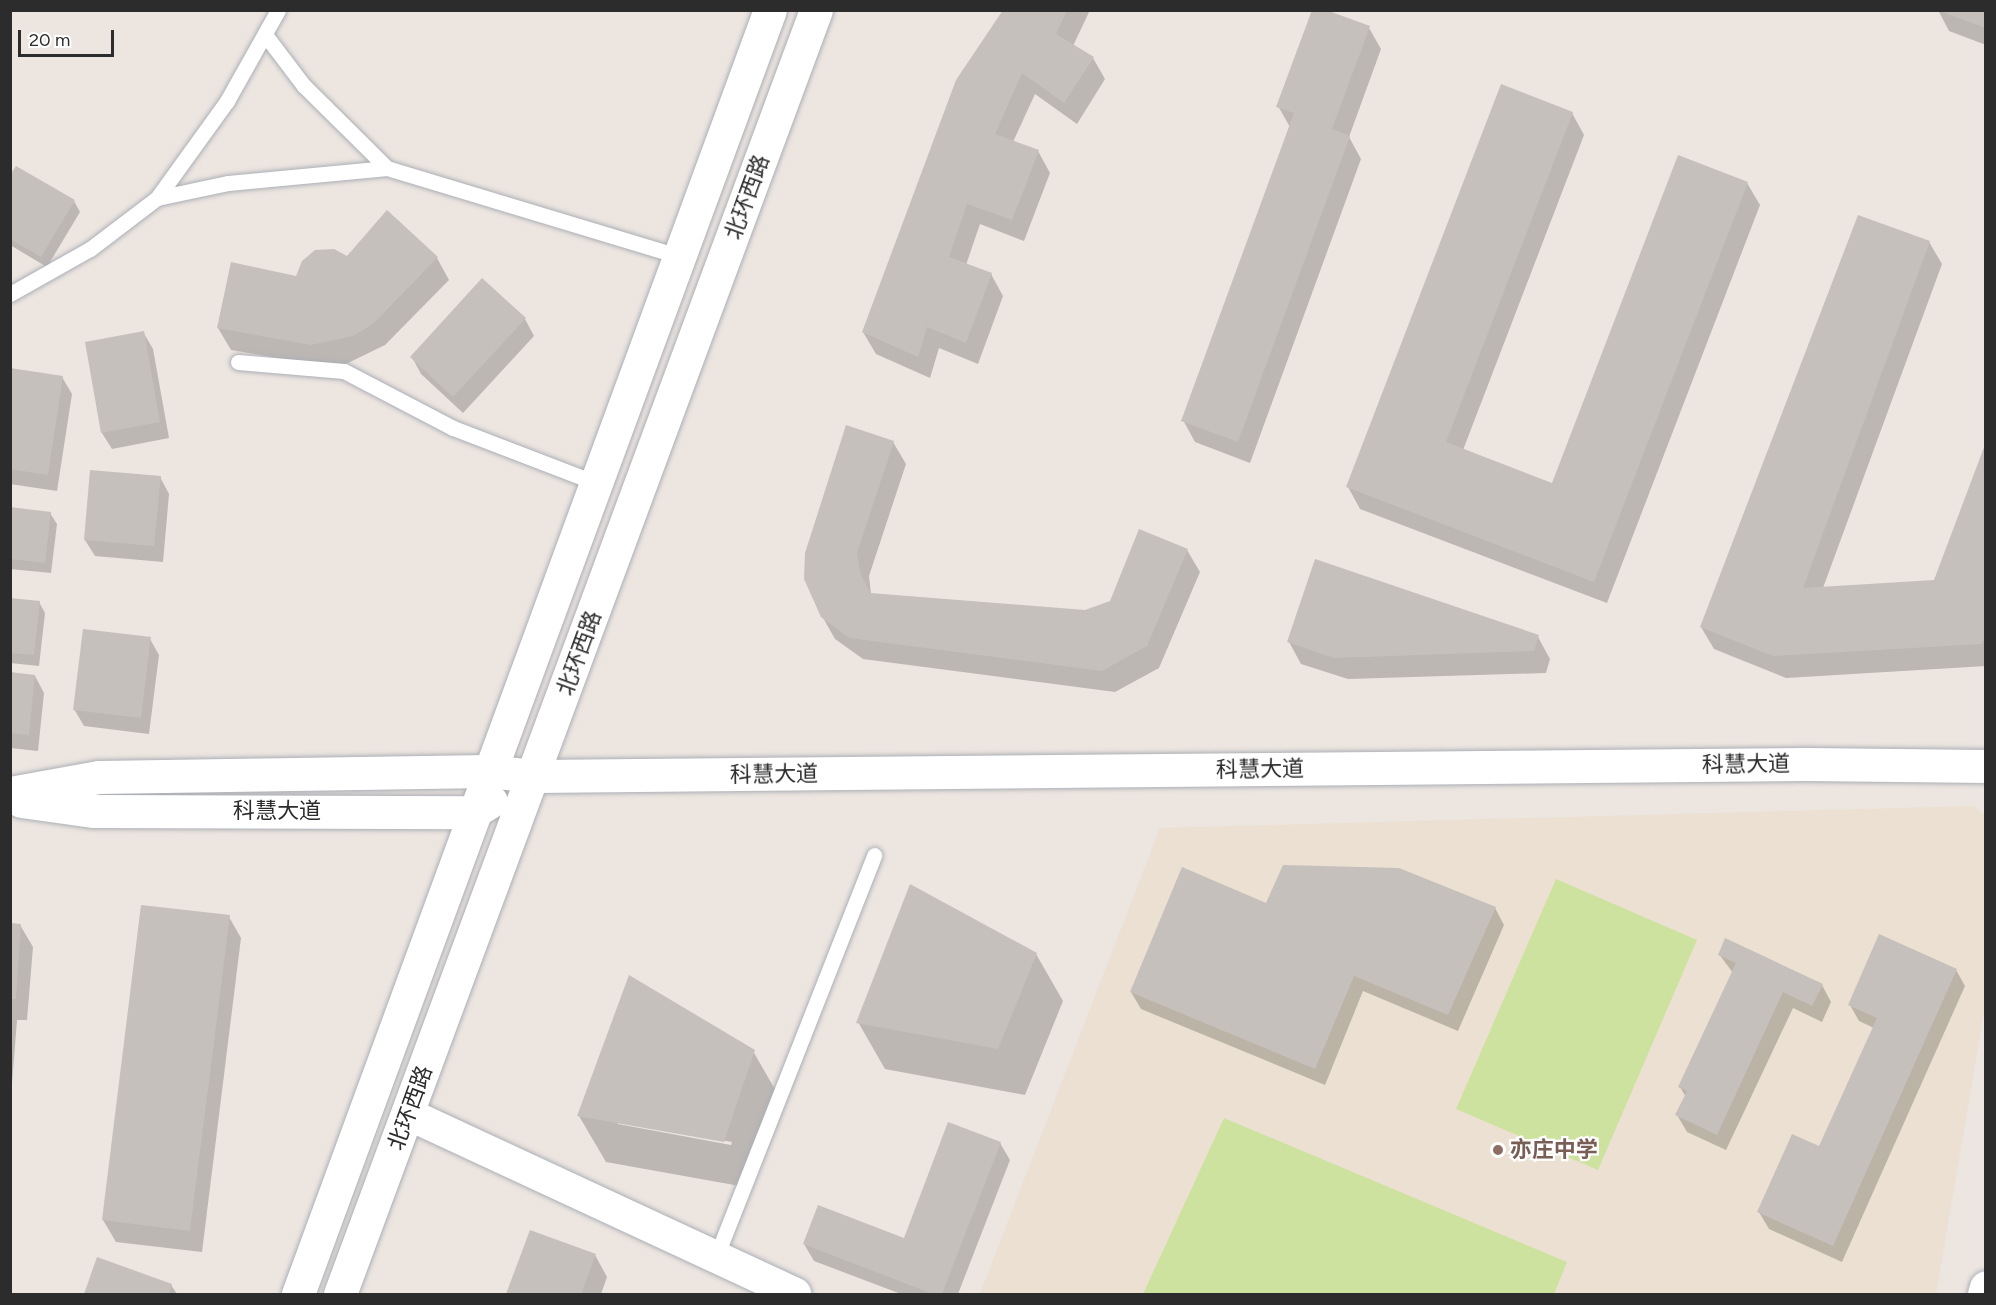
<!DOCTYPE html>
<html>
<head>
<meta charset="utf-8">
<style>
  body { margin:0 }
  #map { position:relative; width:1996px; height:1305px; overflow:hidden; background:#ece5e0; font-family:Figtree,"Noto Sans SC",sans-serif }
  div>[style] { position:absolute }
  [style*='--x'] { left:calc(var(--x)*1px); top:calc(var(--y)*1px); width:calc(var(--w)*1px); rotate:calc(var(--a)*1deg) }
  .education>* { inset:0; background:#ebe0d1 }
  .pitch>* { inset:0; background:#cee2a0 }
  .shadow>* { inset:0; background:#0003 }
  .building>* { inset:0; background:#c5c0bb }
  .roads { filter:drop-shadow(0 0 2px #acafb6) drop-shadow(0 0 2px #acafb6) }
  .lane>* { height:15px; margin:-7.5px; padding:0 7.5px; transform-origin:7.5px; border-radius:7.5px; background:#fff }
  .street>* { height:32px; margin:-16px; padding:0 16px; transform-origin:16px; border-radius:16px; background:#fff }
  .secondary>* { height:33px; margin:-16.5px; padding:0 16.5px; transform-origin:16.5px; border-radius:16.5px; background:#fff }
  .dots>* { width:16px; height:16px; translate:-50% -50%; box-sizing:border-box; border:3px solid #fff; border-radius:50% }
  span { translate:-50% -50%; white-space:nowrap; text-align:center; line-height:1.15; -webkit-text-stroke:4.5px #fff; paint-order:stroke }
  .street-label { font-size:22px; color:#2c2c2c }
  .education-label { font-size:22px; color:#785e54; font-weight:700 }
  .left { translate:0 -50%; text-align:left }
  .frame { position:absolute; inset:0; border:12px solid #2c2c2c; pointer-events:none }
  .scale { position:absolute; left:18px; top:30px; width:96px; height:27px; box-sizing:border-box; border:3px solid #2c2c2c; border-top:0; padding-left:8px; font-size:18px; line-height:21px; white-space:nowrap; color:#2c2c2c; -webkit-text-stroke:4px #fff; paint-order:stroke }
</style>
</head>
<body>
<div id="map">
  <div class="education">
    <i style="clip-path:polygon(1973px 806px,1985px 815px,1985px 1006px,1936px 1294px,980px 1294px,1160px 828px)"></i>
  </div>
  <div class="pitch">
    <i style="clip-path:polygon(1556px 879px,1697px 940px,1598px 1170px,1456px 1109px)"></i>
    <i style="clip-path:polygon(1224px 1118px,1567px 1262px,1554px 1294px,1143px 1294px)"></i>
  </div>
  <div class="shadow">
    <i style="clip-path:polygon(1005px 10px,1090px 10px,1073px 46px,1093px 58px,1105px 79px,1077px 124px,1035px 94px,1013px 142px,1038px 151px,1050px 173px,1024px 241px,980px 224px,966px 265px,991px 274px,1003px 296px,978px 364px,939px 348px,930px 378px,876px 354px,863px 332px)"></i>
    <i style="clip-path:polygon(1938px 10px,1986px 10px,1986px 45px,1949px 31px)"></i>
    <i style="clip-path:polygon(1369px 28px,1381px 49px,1349px 137px,1361px 159px,1250px 463px,1195px 442px,1183px 420px,1290px 127px,1278px 106px)"></i>
    <i style="clip-path:polygon(1572px 113px,1584px 135px,1463px 450px,1553px 485px,1747px 183px,1760px 205px,1607px 603px,1360px 509px,1348px 487px)"></i>
    <i style="clip-path:polygon(10px 178px,74px 201px,80px 212px,47px 267px,10px 245px)"></i>
    <i style="clip-path:polygon(1929px 242px,1942px 264px,1823px 588px,1935px 582px,1986px 445px,1986px 666px,1786px 678px,1714px 649px,1701px 627px)"></i>
    <i style="clip-path:polygon(348px 257px,437px 258px,449px 280px,385px 345px,346px 364px,325px 366px,231px 350px,218px 328px,297px 277px)"></i>
    <i style="clip-path:polygon(525px 319px,534px 336px,463px 413px,421px 374px,412px 357px)"></i>
    <i style="clip-path:polygon(143px 332px,153px 349px,169px 438px,112px 449px,102px 433px)"></i>
    <i style="clip-path:polygon(10px 370px,62px 377px,72px 394px,57px 491px,10px 484px)"></i>
    <i style="clip-path:polygon(893px 442px,906px 464px,869px 576px,871px 594px,1085px 612px,1111px 602px,1187px 550px,1200px 572px,1159px 668px,1115px 692px,863px 659px,835px 639px,822px 616px)"></i>
    <i style="clip-path:polygon(160px 477px,169px 494px,163px 562px,95px 556px,85px 540px)"></i>
    <i style="clip-path:polygon(10px 509px,50px 513px,57px 524px,51px 573px,10px 569px)"></i>
    <i style="clip-path:polygon(10px 599px,39px 602px,45px 613px,39px 666px,10px 663px)"></i>
    <i style="clip-path:polygon(1538px 637px,1550px 659px,1546px 673px,1348px 679px,1301px 664px,1289px 642px)"></i>
    <i style="clip-path:polygon(150px 639px,159px 655px,149px 734px,84px 726px,74px 709px)"></i>
    <i style="clip-path:polygon(10px 674px,35px 676px,44px 693px,38px 751px,10px 748px)"></i>
    <i style="clip-path:polygon(1267px 905px,1495px 908px,1504px 925px,1458px 1031px,1363px 991px,1325px 1085px,1141px 1009px,1131px 992px)"></i>
    <i style="clip-path:polygon(229px 917px,241px 938px,202px 1252px,116px 1242px,103px 1220px)"></i>
    <i style="clip-path:polygon(10px 924px,20px 925px,33px 947px,27px 1020px,17px 1020px,10px 1109px)"></i>
    <i style="clip-path:polygon(1036px 954px,1063px 1001px,1025px 1095px,885px 1069px,858px 1022px)"></i>
    <i style="clip-path:polygon(1719px 954px,1822px 985px,1831px 1002px,1822px 1022px,1793px 1008px,1726px 1150px,1687px 1132px,1677px 1115px,1686px 1097px,1680px 1087px,1733px 973px)"></i>
    <i style="clip-path:polygon(1956px 970px,1965px 986px,1842px 1262px,1769px 1229px,1759px 1212px,1820px 1148px,1874px 1028px,1859px 1021px,1850px 1005px)"></i>
    <i style="clip-path:polygon(evenodd,753px 1051px,780px 1098px,751px 1188px,606px 1162px,579px 1116px,753px 1051px,618px 1121px,732px 1142px,731px 1145px,618px 1124px,618px 1121px)"></i>
    <i style="clip-path:polygon(1000px 1143px,1010px 1160px,958px 1294px,901px 1294px,814px 1261px,804px 1244px,905px 1239px)"></i>
    <i style="clip-path:polygon(531px 1232px,595px 1255px,607px 1277px,601px 1294px,508px 1294px)"></i>
    <i style="clip-path:polygon(98px 1258px,171px 1285px,177px 1294px,85px 1294px)"></i>
  </div>
  <div class="building">
    <i style="clip-path:polygon(1003px 10px,1067px 10px,1056px 34px,1094px 57px,1064px 103px,1022px 73px,995px 134px,1039px 150px,1012px 220px,967px 204px,949px 257px,992px 273px,966px 343px,927px 327px,918px 357px,862px 332px,956px 80px)"></i>
    <i style="clip-path:polygon(1312px 10px,1326px 10px,1370px 26px,1332px 129px,1350px 136px,1238px 442px,1181px 421px,1294px 113px,1276px 107px)"></i>
    <i style="clip-path:polygon(1939px 10px,1986px 10px,1986px 28px,1939px 11px)"></i>
    <i style="clip-path:polygon(1501px 84px,1573px 112px,1446px 442px,1552px 483px,1678px 155px,1748px 182px,1594px 582px,1346px 487px)"></i>
    <i style="clip-path:polygon(16px 166px,75px 200px,41px 257px,10px 239px,10px 175px)"></i>
    <i style="clip-path:polygon(387px 210px,438px 257px,373px 324px,353px 336px,311px 345px,217px 328px,231px 262px,296px 276px,302px 261px,315px 250px,334px 249px,347px 256px)"></i>
    <i style="clip-path:polygon(1858px 215px,1930px 241px,1803px 588px,1934px 580px,1986px 442px,1986px 634px,1982px 644px,1773px 656px,1700px 627px)"></i>
    <i style="clip-path:polygon(482px 278px,526px 318px,453px 397px,410px 357px)"></i>
    <i style="clip-path:polygon(144px 331px,160px 422px,101px 433px,85px 342px)"></i>
    <i style="clip-path:polygon(10px 368px,63px 376px,48px 475px,10px 469px)"></i>
    <i style="clip-path:polygon(846px 425px,894px 441px,857px 553px,860px 572px,870px 593px,1085px 610px,1110px 601px,1139px 529px,1188px 549px,1147px 646px,1102px 671px,849px 638px,821px 617px,804px 579px,805px 553px)"></i>
    <i style="clip-path:polygon(90px 470px,161px 476px,154px 546px,84px 540px)"></i>
    <i style="clip-path:polygon(10px 507px,51px 512px,45px 563px,10px 559px)"></i>
    <i style="clip-path:polygon(1315px 559px,1539px 635px,1534px 651px,1334px 658px,1287px 642px)"></i>
    <i style="clip-path:polygon(10px 598px,40px 601px,34px 655px,10px 653px)"></i>
    <i style="clip-path:polygon(83px 629px,151px 637px,141px 718px,73px 710px)"></i>
    <i style="clip-path:polygon(10px 672px,35px 675px,29px 735px,10px 733px)"></i>
    <i style="clip-path:polygon(1283px 865px,1399px 868px,1496px 907px,1448px 1015px,1354px 976px,1315px 1069px,1130px 992px,1182px 867px,1266px 903px)"></i>
    <i style="clip-path:polygon(910px 884px,1037px 953px,998px 1049px,856px 1023px)"></i>
    <i style="clip-path:polygon(141px 905px,230px 915px,190px 1231px,102px 1220px)"></i>
    <i style="clip-path:polygon(10px 923px,21px 924px,16px 999px,10px 999px)"></i>
    <i style="clip-path:polygon(1879px 934px,1957px 969px,1833px 1246px,1757px 1212px,1792px 1134px,1819px 1146px,1877px 1018px,1848px 1005px)"></i>
    <i style="clip-path:polygon(1725px 938px,1823px 984px,1812px 1006px,1783px 992px,1717px 1135px,1675px 1115px,1687px 1091px,1678px 1087px,1736px 963px,1718px 955px)"></i>
    <i style="clip-path:polygon(629px 975px,755px 1050px,724px 1142px,577px 1116px)"></i>
    <i style="clip-path:polygon(948px 1122px,1001px 1142px,942px 1294px,933px 1294px,803px 1244px,818px 1205px,904px 1238px)"></i>
    <i style="clip-path:polygon(530px 1230px,596px 1254px,581px 1294px,506px 1294px)"></i>
    <i style="clip-path:polygon(97px 1257px,172px 1284px,169px 1294px,84px 1294px)"></i>
  </div>
  <div class="roads">
    <div class="lane">
      <i style="--x:387;--y:168;--w:305;--a:16.8"></i>
      <i style="--x:157;--y:198;--w:73;--a:-11.9"></i>
      <i style="--x:228;--y:183;--w:160;--a:-5.4"></i>
      <i style="--x:387;--y:168;--w:117;--a:-135.3"></i>
      <i style="--x:304;--y:86;--w:63;--a:-127.2"></i>
      <i style="--x:10;--y:294;--w:92;--a:-29.4"></i>
      <i style="--x:90;--y:249;--w:84;--a:-37.3"></i>
      <i style="--x:157;--y:198;--w:120;--a:-54.2"></i>
      <i style="--x:227;--y:101;--w:104;--a:-60.7"></i>
      <i style="--x:238;--y:362;--w:106;--a:4.9"></i>
      <i style="--x:344;--y:371;--w:123;--a:27.6"></i>
      <i style="--x:453;--y:428;--w:151;--a:21"></i>
      <i style="--x:716;--y:1257;--w:432;--a:-68.5"></i>
    </div>
    <div class="street">
      <i style="--x:408;--y:1114;--w:427;--a:24.9"></i>
    </div>
    <div class="secondary">
      <i style="--x:10;--y:793;--w:90;--a:-10.2"></i>
      <i style="--x:99;--y:777;--w:389;--a:-0.9"></i>
      <i style="--x:488;--y:771;--w:46;--a:6.2"></i>
      <i style="--x:534;--y:776;--w:1272;--a:-0.54"></i>
      <i style="--x:1806;--y:764;--w:180;--a:0.6"></i>
      <i style="--x:21;--y:801;--w:74;--a:7.8"></i>
      <i style="--x:94;--y:811;--w:379;--a:0.2"></i>
      <i style="--x:473;--y:812;--w:21;--a:-31"></i>
      <i style="--x:298;--y:1294;--w:1368;--a:-69.82"></i>
      <i style="--x:340;--y:1294;--w:1369;--a:-69.66"></i>
      <i style="--x:1984;--y:1294;--w:7;--a:-74"></i>
    </div>
  </div>
  <div class="dots">
    <i style="left:1498px;top:1150px;background:#8d6e63"></i>
  </div>
  <div class="street-label">
    <span style="left:747px;top:197px;rotate:-70deg">北环西路</span>
    <span style="left:579px;top:653px;rotate:-70deg">北环西路</span>
    <span style="left:1746px;top:764px;rotate:-1deg">科慧大道</span>
    <span style="left:1260px;top:769px;rotate:-1deg">科慧大道</span>
    <span style="left:774px;top:774px;rotate:-1deg">科慧大道</span>
    <span style="left:277px;top:811px">科慧大道</span>
    <span style="left:410px;top:1108px;rotate:-70deg">北环西路</span>
  </div>
  <div class="education-label">
    <span class="left" style="left:1510px;top:1150px">亦庄中学</span>
  </div>
  <div class="frame"></div>
  <div class="scale">20 m</div>
</div>
</body>
</html>
